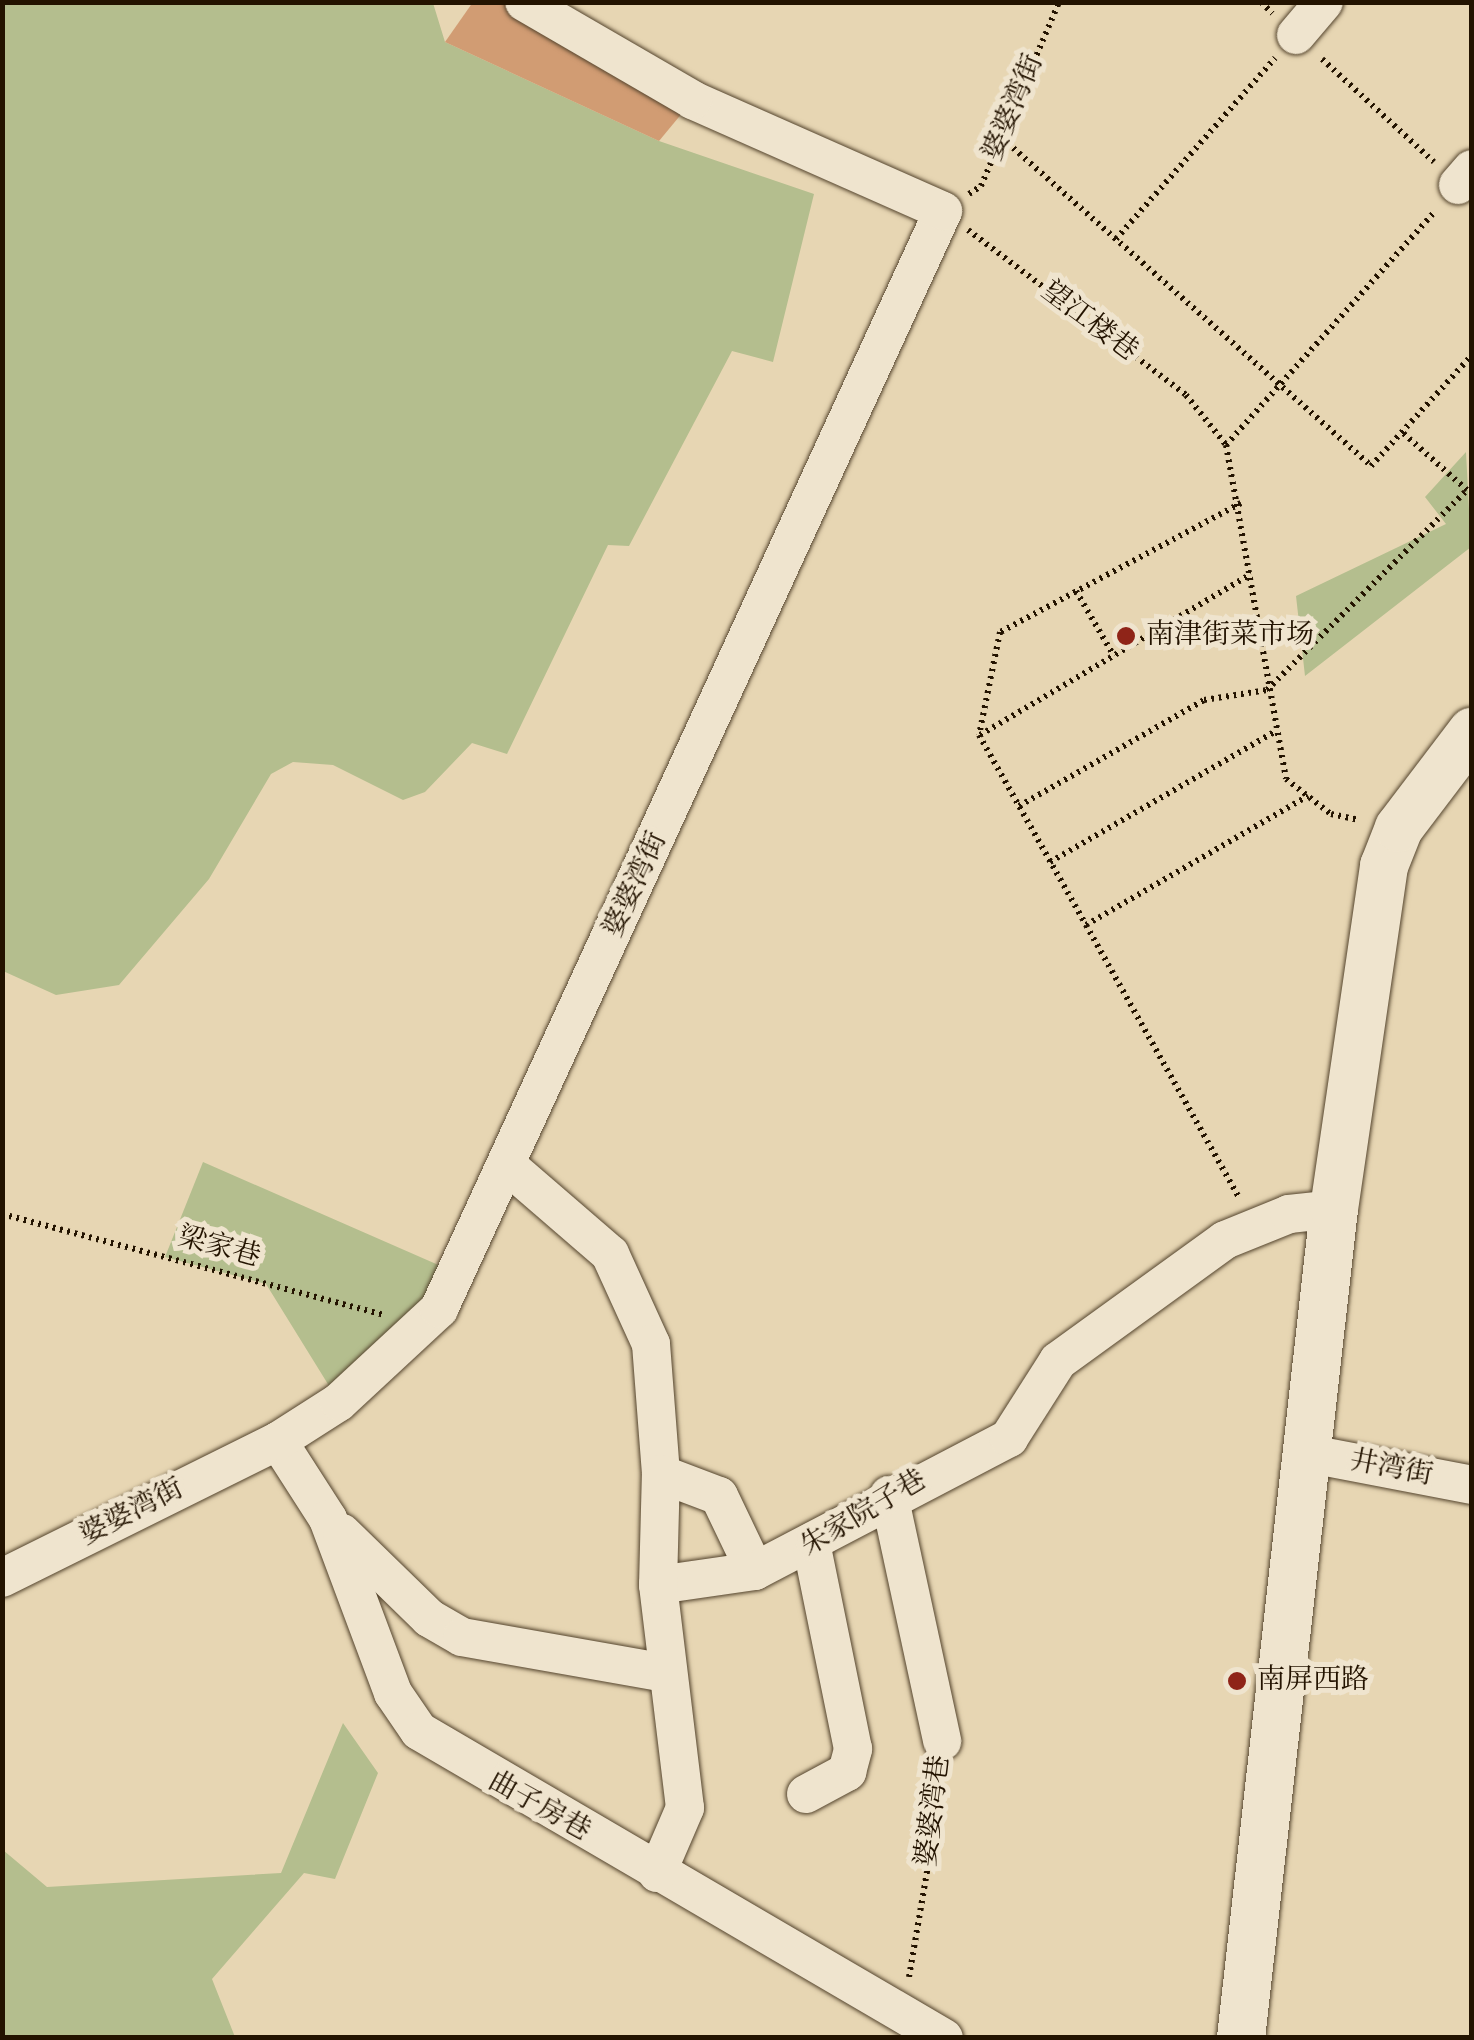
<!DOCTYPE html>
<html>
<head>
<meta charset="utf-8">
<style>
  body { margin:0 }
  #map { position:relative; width:1474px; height:2040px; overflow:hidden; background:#e7d6b3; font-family:"IM FELL English","Noto Serif SC",serif }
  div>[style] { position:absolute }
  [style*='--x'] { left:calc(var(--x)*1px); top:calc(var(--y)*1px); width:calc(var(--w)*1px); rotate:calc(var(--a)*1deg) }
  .green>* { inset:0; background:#b4be8e }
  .building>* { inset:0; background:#d19c73 }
  .path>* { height:6px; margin-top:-3px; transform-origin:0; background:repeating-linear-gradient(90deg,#231300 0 2.5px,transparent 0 7.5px) }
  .roads { filter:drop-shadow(0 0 2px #54442d) drop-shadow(0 0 2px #54442d) }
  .minor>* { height:38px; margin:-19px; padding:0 19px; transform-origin:19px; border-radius:19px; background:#efe4ce }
  .tertiary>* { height:48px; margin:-24px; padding:0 24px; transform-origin:24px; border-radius:24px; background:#efe4ce }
  .dots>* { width:28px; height:28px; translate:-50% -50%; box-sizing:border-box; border:5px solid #efe4ce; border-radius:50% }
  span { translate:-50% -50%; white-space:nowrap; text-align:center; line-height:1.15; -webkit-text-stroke:10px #efe4ce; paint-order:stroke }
  .street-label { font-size:28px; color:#231300 }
  .poi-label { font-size:28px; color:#231300 }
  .left { translate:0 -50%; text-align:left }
  .frame { position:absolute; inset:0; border:5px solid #231300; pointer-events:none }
</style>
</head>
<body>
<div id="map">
  <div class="green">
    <i style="clip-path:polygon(3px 3px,433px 3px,445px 42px,659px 141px,814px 194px,773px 362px,732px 351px,629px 546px,608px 545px,507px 754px,472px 743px,425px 792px,403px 800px,333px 765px,293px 762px,271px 774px,209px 879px,119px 985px,56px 995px,3px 971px)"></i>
    <i style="clip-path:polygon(1466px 452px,1471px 547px,1305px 676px,1296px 596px,1446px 524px,1425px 497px)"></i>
    <i style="clip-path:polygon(203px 1162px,459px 1274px,339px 1402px,266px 1284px,165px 1257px)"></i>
    <i style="clip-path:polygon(343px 1723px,378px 1773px,335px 1879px,304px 1873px,212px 1979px,235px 2037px,3px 2037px,3px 1850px,47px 1887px,281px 1873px)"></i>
  </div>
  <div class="building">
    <i style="clip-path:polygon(473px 2px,524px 2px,693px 100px,659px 141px,445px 42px)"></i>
  </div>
  <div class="path">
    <i style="--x:1261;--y:2;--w:16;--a:45"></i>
    <i style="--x:1322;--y:59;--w:152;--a:42.6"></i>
    <i style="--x:1002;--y:138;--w:494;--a:41.6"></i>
    <i style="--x:1371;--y:466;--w:150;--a:-47.7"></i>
    <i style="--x:969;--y:194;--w:14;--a:-34"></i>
    <i style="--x:981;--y:186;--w:200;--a:-67"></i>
    <i style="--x:968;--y:230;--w:273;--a:37.1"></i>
    <i style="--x:1186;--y:395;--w:64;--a:51.3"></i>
    <i style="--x:1226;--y:445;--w:339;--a:79.8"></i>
    <i style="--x:1286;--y:779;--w:57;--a:37.9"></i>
    <i style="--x:1331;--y:814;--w:29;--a:12"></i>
    <i style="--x:1116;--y:239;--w:241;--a:-48.7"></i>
    <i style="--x:1226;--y:445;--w:314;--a:-48.2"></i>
    <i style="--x:1241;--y:503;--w:273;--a:151.8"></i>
    <i style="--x:1000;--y:632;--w:105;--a:101.5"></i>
    <i style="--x:979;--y:735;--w:218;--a:60.6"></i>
    <i style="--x:1086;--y:925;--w:257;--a:-30.2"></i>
    <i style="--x:1076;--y:591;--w:75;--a:59.7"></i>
    <i style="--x:980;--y:735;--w:315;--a:-30.7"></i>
    <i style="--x:1019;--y:806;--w:213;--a:-29.8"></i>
    <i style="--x:1204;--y:700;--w:64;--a:-9"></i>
    <i style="--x:1267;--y:690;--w:283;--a:-45"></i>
    <i style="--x:1467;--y:490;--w:87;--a:-138.3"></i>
    <i style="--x:1050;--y:862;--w:259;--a:-30.1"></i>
    <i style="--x:1086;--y:925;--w:314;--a:60.7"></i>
    <i style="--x:2;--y:1214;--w:396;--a:14.8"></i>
    <i style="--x:909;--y:1977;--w:208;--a:-80.3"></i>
  </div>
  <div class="roads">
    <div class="minor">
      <i style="--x:1296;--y:35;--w:43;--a:-49.7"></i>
      <i style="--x:1458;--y:185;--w:21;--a:-49"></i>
      <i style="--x:507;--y:1165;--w:136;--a:40.8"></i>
      <i style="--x:610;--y:1254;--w:99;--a:65.5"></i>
      <i style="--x:651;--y:1344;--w:130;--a:85.6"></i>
      <i style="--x:661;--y:1474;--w:62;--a:20.8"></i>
      <i style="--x:719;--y:1496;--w:83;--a:64.4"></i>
      <i style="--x:755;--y:1571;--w:287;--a:-27.6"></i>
      <i style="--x:1009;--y:1438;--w:91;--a:-57.5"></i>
      <i style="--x:1058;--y:1361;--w:206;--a:-35.9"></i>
      <i style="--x:1225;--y:1240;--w:69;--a:-22.1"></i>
      <i style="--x:1289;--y:1214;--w:45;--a:-6.3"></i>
      <i style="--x:278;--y:1441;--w:93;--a:57.3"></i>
      <i style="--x:328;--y:1519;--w:186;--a:69.5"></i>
      <i style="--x:393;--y:1693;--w:46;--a:55.6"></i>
      <i style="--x:419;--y:1731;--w:608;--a:30.32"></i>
      <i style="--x:1310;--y:1454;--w:165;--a:10.8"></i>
      <i style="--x:889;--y:1495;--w:252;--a:77.8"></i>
      <i style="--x:342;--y:1533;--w:122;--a:44.3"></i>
      <i style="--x:429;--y:1618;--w:38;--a:30"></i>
      <i style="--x:462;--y:1637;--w:208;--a:10"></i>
      <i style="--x:2;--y:1578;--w:308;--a:-26.4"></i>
      <i style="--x:278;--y:1441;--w:72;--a:-32.6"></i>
      <i style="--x:339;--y:1402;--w:137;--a:-42.9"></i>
      <i style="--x:439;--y:1309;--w:1208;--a:-65.34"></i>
      <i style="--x:943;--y:211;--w:274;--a:-156.1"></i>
      <i style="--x:693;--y:100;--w:195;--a:-149.9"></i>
      <i style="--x:658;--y:1585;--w:98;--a:-8.2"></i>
      <i style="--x:806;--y:1794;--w:47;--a:-28.2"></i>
      <i style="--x:847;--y:1772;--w:24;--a:-75"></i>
      <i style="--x:853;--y:1749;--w:206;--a:-101.5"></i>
      <i style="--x:657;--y:1873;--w:71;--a:-66.7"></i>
      <i style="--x:685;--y:1808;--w:225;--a:-96.9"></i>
      <i style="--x:658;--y:1585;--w:111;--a:-88.5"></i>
    </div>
    <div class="tertiary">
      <i style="--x:1241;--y:2038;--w:834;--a:-83.6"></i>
      <i style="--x:1334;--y:1209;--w:347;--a:-81.7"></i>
      <i style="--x:1384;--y:866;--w:41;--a:-68.5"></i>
      <i style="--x:1399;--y:828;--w:121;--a:-52.8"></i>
    </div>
  </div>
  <div class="dots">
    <i style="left:1126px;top:636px;background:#8f2418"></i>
    <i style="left:1237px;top:1681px;background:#8f2418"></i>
  </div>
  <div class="street-label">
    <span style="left:1014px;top:108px;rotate:-67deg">婆婆湾街</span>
    <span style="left:1089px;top:322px;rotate:37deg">望江楼巷</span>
    <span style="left:636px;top:885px;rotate:-65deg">婆婆湾街</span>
    <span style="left:219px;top:1248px;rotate:15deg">梁家巷</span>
    <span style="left:1391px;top:1469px;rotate:11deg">井湾街</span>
    <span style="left:132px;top:1513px;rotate:-27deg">婆婆湾街</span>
    <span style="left:864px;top:1514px;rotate:-31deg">朱家院子巷</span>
    <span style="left:539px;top:1807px;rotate:29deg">曲子房巷</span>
    <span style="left:934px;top:1811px;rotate:-83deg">婆婆湾巷</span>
  </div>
  <div class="poi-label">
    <span class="left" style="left:1146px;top:636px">南津街菜市场</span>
    <span class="left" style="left:1257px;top:1681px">南屏西路</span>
  </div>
  <div class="frame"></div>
</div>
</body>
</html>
